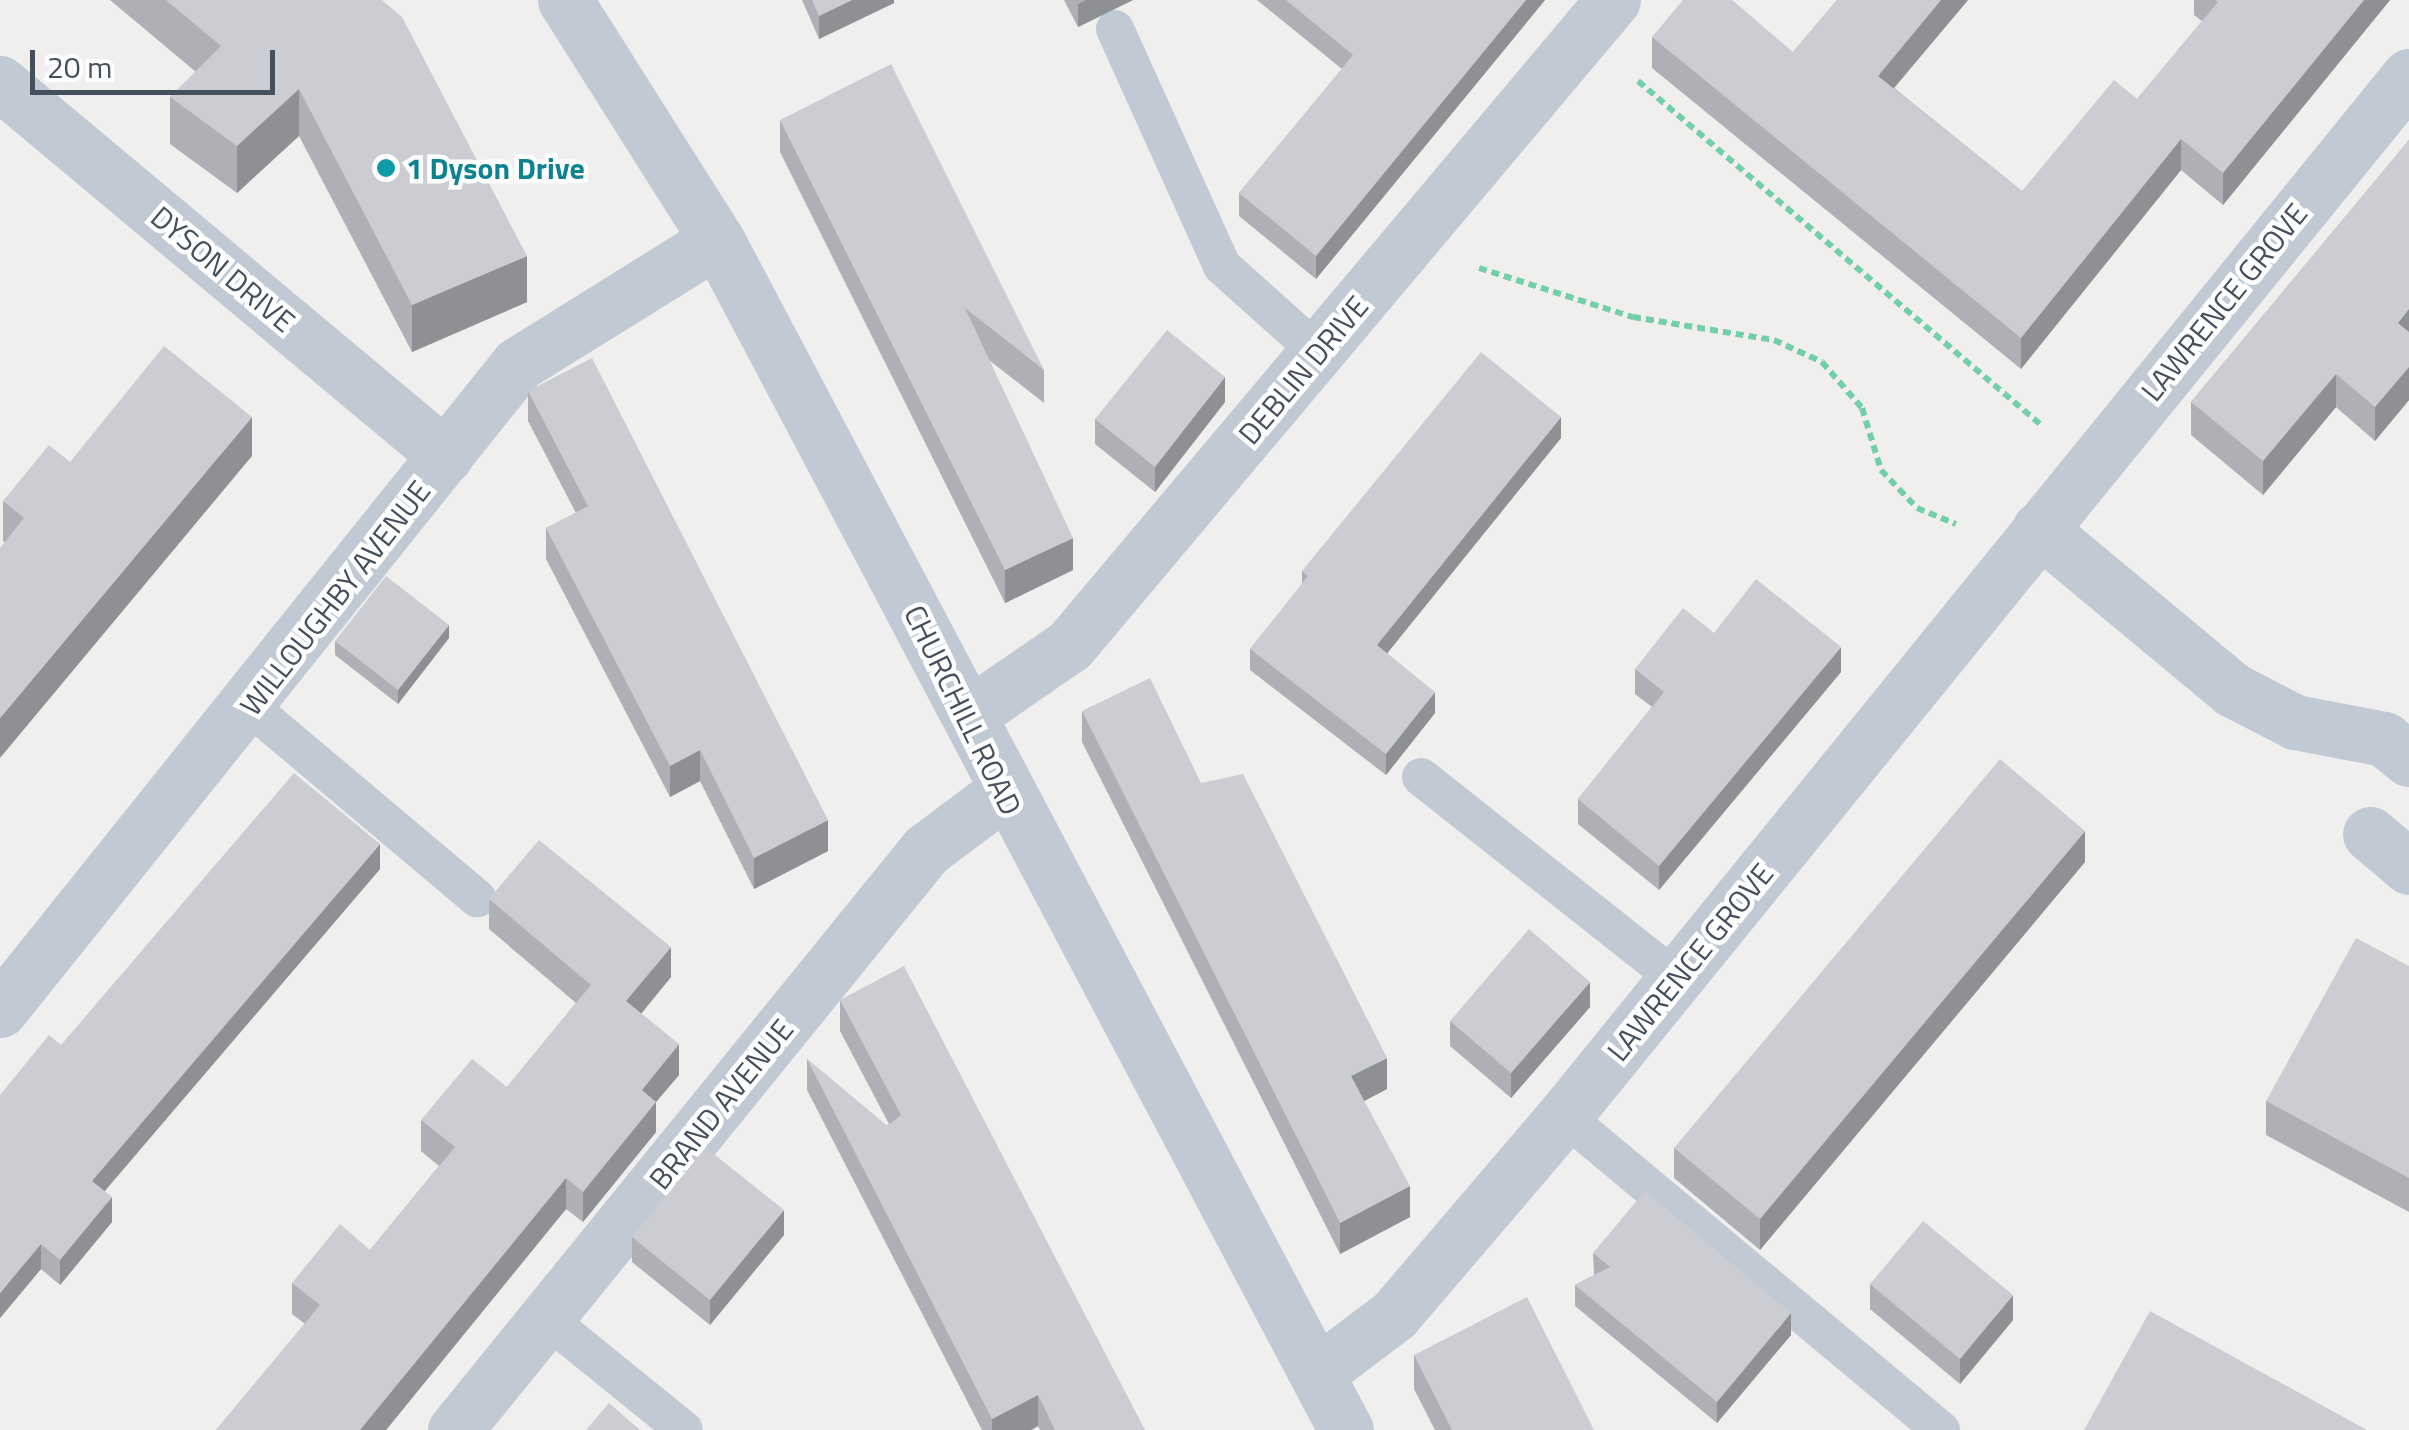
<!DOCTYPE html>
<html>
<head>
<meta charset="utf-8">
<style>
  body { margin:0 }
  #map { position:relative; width:2409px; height:1430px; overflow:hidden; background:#f1eeee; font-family:"Titillium Web",sans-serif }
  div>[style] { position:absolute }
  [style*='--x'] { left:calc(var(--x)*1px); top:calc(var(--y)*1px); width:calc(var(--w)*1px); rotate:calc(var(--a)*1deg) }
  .path>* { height:6px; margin-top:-3px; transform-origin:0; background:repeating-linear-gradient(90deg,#73ceaa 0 8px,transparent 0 13px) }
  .service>* { height:38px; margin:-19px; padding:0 19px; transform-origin:19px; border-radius:19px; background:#c1c9d4 }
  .minor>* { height:55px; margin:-27.5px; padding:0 27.5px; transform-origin:27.5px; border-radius:27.5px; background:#c1c9d4 }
  .wall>* { inset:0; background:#afb0b5 }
  .shaded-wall>* { inset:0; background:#8e9094 }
  .building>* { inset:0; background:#cbcdd3 }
  .dots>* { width:28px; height:28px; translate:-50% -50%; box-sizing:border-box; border:5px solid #fff; border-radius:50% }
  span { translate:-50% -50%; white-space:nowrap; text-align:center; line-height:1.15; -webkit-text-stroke:9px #fff; paint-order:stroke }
  .culture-label { font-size:30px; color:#0d838f; font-weight:700 }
  .left { translate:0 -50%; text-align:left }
  .street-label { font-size:30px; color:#464f5c }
  .scale { position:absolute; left:30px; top:50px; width:245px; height:45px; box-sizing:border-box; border:5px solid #464f5c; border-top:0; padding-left:12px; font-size:30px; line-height:35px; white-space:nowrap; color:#464f5c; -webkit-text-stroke:8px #fff; paint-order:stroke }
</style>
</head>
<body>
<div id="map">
  <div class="path">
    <i style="--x:1638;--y:81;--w:528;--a:40.47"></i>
    <i style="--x:1479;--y:268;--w:162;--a:17.7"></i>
    <i style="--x:1633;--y:317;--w:143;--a:9.3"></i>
    <i style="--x:1774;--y:340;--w:53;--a:24.6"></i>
    <i style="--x:1822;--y:362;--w:61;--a:49"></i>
    <i style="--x:1862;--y:408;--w:65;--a:73"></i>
    <i style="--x:1881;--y:470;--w:52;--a:46.5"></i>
    <i style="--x:1917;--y:508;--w:42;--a:22.3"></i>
  </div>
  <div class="service">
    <i style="--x:1115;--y:29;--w:260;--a:65.7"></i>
    <i style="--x:1222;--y:266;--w:129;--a:41.9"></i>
    <i style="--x:250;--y:707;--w:297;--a:40.1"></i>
    <i style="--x:1421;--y:777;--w:326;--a:38.3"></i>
    <i style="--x:1564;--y:1116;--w:491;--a:39.8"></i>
    <i style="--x:547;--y:1319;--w:176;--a:39"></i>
  </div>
  <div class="minor">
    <i style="--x:565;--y:0;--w:284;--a:57.7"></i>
    <i style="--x:717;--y:240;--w:1346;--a:62.14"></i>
    <i style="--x:0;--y:83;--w:581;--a:39.91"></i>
    <i style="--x:2039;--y:529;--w:252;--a:39.7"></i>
    <i style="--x:2233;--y:690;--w:70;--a:27.3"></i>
    <i style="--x:2295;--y:722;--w:91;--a:10.8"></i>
    <i style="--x:2384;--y:739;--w:32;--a:39"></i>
    <i style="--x:970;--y:714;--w:121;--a:-34.6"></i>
    <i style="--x:1070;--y:645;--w:843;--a:-49.91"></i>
    <i style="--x:2370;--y:834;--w:51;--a:40.2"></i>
    <i style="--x:0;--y:1010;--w:828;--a:-51.28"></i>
    <i style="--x:518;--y:364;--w:234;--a:-31.9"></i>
    <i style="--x:1317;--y:1373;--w:96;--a:-37"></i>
    <i style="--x:1394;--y:1315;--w:262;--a:-49.5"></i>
    <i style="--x:1564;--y:1116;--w:1340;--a:-50.91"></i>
    <i style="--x:455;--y:1430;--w:747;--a:-50.92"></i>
    <i style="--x:926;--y:850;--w:95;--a:-36.9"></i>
  </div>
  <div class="wall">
    <i style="clip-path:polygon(110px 0,382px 0,527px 302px,412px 352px,299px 136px,237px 193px,170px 144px,170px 97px,196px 72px)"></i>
    <i style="clip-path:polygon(802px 0,894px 0,894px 3px,819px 39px)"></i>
    <i style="clip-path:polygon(1064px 0,1133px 0,1078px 27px)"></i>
    <i style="clip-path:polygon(1257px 0,1545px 0,1316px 279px,1239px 216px,1239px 193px,1342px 69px)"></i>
    <i style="clip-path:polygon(1837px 0,1968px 0,1894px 88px,2022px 191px,2137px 99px,2202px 21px,2194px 15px,2194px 0,2390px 0,2223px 205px,2181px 170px,2021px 369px,1652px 68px,1652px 37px,1793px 52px)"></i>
    <i style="clip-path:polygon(780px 120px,1044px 370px,1044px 403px,989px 360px,1073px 570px,1005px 603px,780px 152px)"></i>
    <i style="clip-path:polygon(2409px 140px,2409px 400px,2375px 441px,2336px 407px,2263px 495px,2191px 435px,2191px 402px)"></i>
    <i style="clip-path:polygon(528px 391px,828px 851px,754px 889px,700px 781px,670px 797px,546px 559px,546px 528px,576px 513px,528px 421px)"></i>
    <i style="clip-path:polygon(1225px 402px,1155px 492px,1095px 444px,1095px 419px)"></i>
    <i style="clip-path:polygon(1561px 438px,1387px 653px,1435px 713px,1386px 775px,1250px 670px,1250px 649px,1302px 585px,1302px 571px)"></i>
    <i style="clip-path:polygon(252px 456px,4px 542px,3px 541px,3px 501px,70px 462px)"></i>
    <i style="clip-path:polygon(1714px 633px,1841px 672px,1659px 890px,1578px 824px,1578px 799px,1652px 707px,1635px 694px,1635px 669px)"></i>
    <i style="clip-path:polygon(449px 638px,398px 704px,335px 655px,335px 641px)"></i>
    <i style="clip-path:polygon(1082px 711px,1201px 783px,1387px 1089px,1364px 1101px,1410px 1217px,1340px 1254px,1082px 742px)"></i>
    <i style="clip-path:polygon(2085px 862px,1760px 1250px,1674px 1178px,1674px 1148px)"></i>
    <i style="clip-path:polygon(380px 869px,104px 1191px,112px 1222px,60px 1285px,41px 1269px,0 1318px,61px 1045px)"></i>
    <i style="clip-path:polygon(489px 899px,671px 977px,641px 1014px,679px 1075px,656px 1102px,656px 1132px,583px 1222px,566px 1209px,386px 1430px,216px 1430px,305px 1324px,292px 1314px,292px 1283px,370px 1250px,439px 1166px,421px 1151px,421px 1120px,507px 1087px,576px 1003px,489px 929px)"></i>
    <i style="clip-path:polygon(2409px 966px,2409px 1212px,2266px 1135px,2266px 1101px)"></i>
    <i style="clip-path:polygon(840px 1000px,1145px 1430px,1040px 1430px,1038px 1426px,1031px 1430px,982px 1430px,807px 1090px,807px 1059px,887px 1126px,889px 1124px,840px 1031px)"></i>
    <i style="clip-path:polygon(1590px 1007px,1511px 1098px,1450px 1046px,1450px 1021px)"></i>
    <i style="clip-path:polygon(784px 1235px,710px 1325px,632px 1262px,632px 1237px)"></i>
    <i style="clip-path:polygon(1593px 1253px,1791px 1335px,1717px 1423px,1575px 1306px,1575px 1285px,1594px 1275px)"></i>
    <i style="clip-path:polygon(1870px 1284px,2013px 1320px,1960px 1384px,1870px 1309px)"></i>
    <i style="clip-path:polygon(1414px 1355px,1594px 1430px,1435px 1430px,1414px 1389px)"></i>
  </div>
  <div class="shaded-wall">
    <i style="clip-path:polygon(852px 0,894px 0,894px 3px,819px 39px,819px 16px)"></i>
    <i style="clip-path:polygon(1086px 0,1133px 0,1078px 27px,1078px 4px)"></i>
    <i style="clip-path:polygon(1526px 0,1545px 0,1316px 279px,1316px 256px)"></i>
    <i style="clip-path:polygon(1941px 0,1968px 0,1878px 107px,1878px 76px)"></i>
    <i style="clip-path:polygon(2364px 0,2390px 0,2223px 205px,2223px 173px)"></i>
    <i style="clip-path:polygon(299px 89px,299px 136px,237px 193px,237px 146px)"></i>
    <i style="clip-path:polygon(2181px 139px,2181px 170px,2021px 369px,2021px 338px)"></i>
    <i style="clip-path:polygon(527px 256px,527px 302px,412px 352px,412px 305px)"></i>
    <i style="clip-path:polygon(2409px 309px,2409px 343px,2398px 323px)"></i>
    <i style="clip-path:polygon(2409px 367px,2409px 400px,2375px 441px,2375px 407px)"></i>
    <i style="clip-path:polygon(2336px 374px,2336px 407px,2263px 495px,2263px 461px)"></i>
    <i style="clip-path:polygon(1225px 377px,1225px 402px,1155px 492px,1155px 467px)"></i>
    <i style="clip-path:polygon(252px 417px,252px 456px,0 758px,0 718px)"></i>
    <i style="clip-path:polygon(1561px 417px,1561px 438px,1377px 666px,1377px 645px)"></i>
    <i style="clip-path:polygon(1073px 538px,1073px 570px,1005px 603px,1005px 570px)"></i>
    <i style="clip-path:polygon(449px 625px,449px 638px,398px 704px,398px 690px)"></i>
    <i style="clip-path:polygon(1841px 647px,1841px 672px,1659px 890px,1659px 866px)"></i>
    <i style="clip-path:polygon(1435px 692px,1435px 713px,1386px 775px,1386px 754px)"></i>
    <i style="clip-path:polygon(700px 750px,700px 781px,670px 797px,670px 766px)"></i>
    <i style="clip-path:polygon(828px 820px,828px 851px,754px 889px,754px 858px)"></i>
    <i style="clip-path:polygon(2085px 831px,2085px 862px,1760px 1250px,1760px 1219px)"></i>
    <i style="clip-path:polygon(380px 844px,380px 869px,92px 1206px,92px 1181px)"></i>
    <i style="clip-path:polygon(671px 947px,671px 977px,626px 1032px,626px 1001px)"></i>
    <i style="clip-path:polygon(1590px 982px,1590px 1007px,1511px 1098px,1511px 1073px)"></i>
    <i style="clip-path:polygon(679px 1044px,679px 1075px,656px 1102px,656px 1132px,583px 1222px,583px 1192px,642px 1090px)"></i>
    <i style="clip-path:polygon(1387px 1058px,1387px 1089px,1351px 1108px,1351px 1076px)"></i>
    <i style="clip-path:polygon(566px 1178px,566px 1209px,386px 1430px,360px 1430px)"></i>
    <i style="clip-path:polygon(1410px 1186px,1410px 1217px,1340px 1254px,1340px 1223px)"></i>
    <i style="clip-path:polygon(112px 1197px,112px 1222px,60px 1285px,60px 1260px)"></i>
    <i style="clip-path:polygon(784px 1210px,784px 1235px,710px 1325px,710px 1300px)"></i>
    <i style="clip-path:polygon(41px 1244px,41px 1269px,0 1318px,0 1293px)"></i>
    <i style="clip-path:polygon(2013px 1295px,2013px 1320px,1960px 1384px,1960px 1359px)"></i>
    <i style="clip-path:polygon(1791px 1313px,1791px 1335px,1717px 1423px,1717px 1402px)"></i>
    <i style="clip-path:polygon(1038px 1395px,1038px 1426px,1031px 1430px,992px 1430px,992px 1419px)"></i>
  </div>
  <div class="building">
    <i style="clip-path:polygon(166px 0,382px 0,402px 17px,527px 256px,412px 305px,299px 89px,237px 146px,170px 97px,221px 46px)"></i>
    <i style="clip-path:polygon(812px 0,852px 0,819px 16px)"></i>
    <i style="clip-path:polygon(1286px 0,1526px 0,1316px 256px,1239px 193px,1353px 55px)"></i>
    <i style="clip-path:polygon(1683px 0,1732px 0,1793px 52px,1837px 0,1941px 0,1878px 76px,2022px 191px,2114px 80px,2137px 99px,2218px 2px,2215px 0,2364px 0,2223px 173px,2181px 139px,2021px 338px,1652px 37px)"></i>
    <i style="clip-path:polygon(891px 64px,1044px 370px,965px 308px,1073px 538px,1005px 570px,780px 120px)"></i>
    <i style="clip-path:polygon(2409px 140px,2409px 309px,2398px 323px,2409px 332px,2409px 367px,2375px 407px,2336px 374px,2263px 461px,2191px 402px)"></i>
    <i style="clip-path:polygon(1167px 330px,1225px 377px,1155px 467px,1095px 419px)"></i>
    <i style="clip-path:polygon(164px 346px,252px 417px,0 718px,0 548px,24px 518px,3px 501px,49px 445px,70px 462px)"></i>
    <i style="clip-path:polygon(1481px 352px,1561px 417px,1377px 645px,1435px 692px,1386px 754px,1250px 649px,1308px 576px,1302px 571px)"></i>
    <i style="clip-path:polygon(592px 358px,828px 820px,754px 858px,700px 750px,670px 766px,546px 528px,588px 506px,528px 391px)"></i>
    <i style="clip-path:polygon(386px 576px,449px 625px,398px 690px,335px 641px)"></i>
    <i style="clip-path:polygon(1756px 579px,1841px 647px,1659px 866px,1578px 799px,1664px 692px,1635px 669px,1683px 608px,1714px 633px)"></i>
    <i style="clip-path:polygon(1150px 678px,1201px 783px,1243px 774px,1387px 1058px,1351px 1076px,1410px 1186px,1340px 1223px,1082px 711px)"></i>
    <i style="clip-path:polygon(2000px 759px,2085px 831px,1760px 1219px,1674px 1148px)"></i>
    <i style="clip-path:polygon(294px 773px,380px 844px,92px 1181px,112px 1197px,60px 1260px,41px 1244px,0 1293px,0 1095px,49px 1035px,61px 1045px)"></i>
    <i style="clip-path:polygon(539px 840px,671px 947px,626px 1001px,679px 1044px,642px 1090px,656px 1102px,583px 1192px,566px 1178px,360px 1430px,216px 1430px,320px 1305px,292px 1283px,340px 1224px,370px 1250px,455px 1147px,421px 1120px,472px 1059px,507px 1087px,591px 985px,489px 899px)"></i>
    <i style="clip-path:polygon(1529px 929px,1590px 982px,1511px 1073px,1450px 1021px)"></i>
    <i style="clip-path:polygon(2356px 938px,2409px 966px,2409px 1178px,2266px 1101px)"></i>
    <i style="clip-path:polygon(904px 966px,1145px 1430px,1055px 1430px,1038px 1395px,992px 1419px,807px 1059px,887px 1126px,901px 1115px,840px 1000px)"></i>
    <i style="clip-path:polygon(705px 1147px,784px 1210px,710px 1300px,632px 1237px)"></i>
    <i style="clip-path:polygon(1645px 1191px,1791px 1313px,1717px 1402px,1575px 1285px,1610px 1267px,1593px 1253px)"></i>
    <i style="clip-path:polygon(1923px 1221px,2013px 1295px,1960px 1359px,1870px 1284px)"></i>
    <i style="clip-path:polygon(1527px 1297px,1594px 1430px,1452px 1430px,1414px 1355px)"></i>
    <i style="clip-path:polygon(2150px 1311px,2367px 1430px,2084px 1430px)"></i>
    <i style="clip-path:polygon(609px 1403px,640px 1430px,586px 1430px)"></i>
  </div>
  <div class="dots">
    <i style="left:386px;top:168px;background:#0f9aa8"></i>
  </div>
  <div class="culture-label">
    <span class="left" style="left:406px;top:168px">1 Dyson Drive</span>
  </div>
  <div class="street-label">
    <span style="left:223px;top:269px;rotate:40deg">DYSON DRIVE</span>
    <span style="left:2224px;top:302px;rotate:-51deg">LAWRENCE GROVE</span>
    <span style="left:1303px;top:370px;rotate:-50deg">DEBLIN DRIVE</span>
    <span style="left:335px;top:598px;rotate:-52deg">WILLOUGHBY AVENUE</span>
    <span style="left:963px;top:710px;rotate:64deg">CHURCHILL ROAD</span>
    <span style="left:1690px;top:962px;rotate:-51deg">LAWRENCE GROVE</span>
    <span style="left:721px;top:1104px;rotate:-51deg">BRAND AVENUE</span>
  </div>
  <div class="scale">20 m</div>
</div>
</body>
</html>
